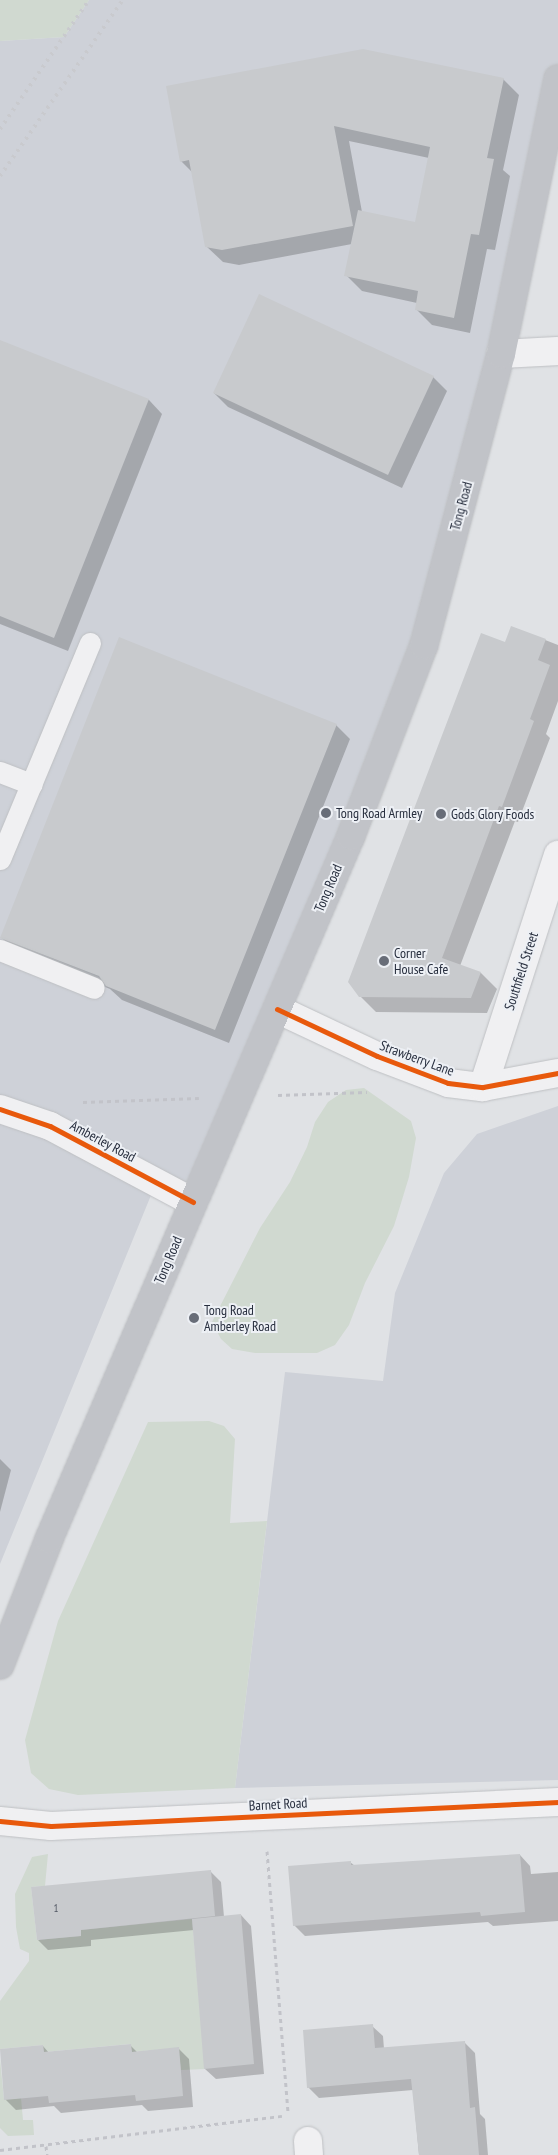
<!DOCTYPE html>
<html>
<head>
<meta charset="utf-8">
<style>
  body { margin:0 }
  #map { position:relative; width:558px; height:2155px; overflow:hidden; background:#e0e2e5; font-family:"PT Sans Narrow",sans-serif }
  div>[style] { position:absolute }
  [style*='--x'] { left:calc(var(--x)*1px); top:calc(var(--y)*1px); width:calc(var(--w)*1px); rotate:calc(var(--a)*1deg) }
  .built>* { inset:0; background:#ced1d8 }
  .green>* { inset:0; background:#d0d9d0 }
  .shadow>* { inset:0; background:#0003 }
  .building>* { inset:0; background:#c8cacd }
  .path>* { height:3px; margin-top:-1.5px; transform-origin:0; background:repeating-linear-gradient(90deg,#c2c3c9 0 4px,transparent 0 8px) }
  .roads { filter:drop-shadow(0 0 1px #bec0c3) drop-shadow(0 0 1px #bec0c3) }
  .service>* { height:21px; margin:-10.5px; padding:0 10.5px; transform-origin:10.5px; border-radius:10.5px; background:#f0f0f2 }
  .minor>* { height:28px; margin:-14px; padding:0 14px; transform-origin:14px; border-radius:14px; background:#f0f0f2 }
  .tertiary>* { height:28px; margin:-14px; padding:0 14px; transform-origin:14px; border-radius:14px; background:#f0f0f2 }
  .secondary>* { height:28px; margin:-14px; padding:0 14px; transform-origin:14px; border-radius:14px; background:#c1c3c8 }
  .rail>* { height:4px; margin-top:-2px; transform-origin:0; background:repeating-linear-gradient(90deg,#c9cace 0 2.5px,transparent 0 7.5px) }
  .cycleway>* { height:5px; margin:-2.5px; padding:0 2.5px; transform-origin:2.5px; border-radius:2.5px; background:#e8590c }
  .dots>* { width:14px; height:14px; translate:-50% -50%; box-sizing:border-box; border:2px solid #edf0f5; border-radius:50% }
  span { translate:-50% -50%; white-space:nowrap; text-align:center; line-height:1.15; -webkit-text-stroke:4px #edf0f5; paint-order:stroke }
  .number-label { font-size:11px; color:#505662 }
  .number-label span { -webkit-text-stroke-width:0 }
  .street-label { font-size:14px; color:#272e3e }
  .poi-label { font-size:14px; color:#272e3e }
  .left { translate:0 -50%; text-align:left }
</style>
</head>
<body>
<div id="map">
  <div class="built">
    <i style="clip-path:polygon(89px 0,558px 0,558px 79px,424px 645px,193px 1202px,156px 1183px,0 1564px,0 41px,64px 37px)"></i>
    <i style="clip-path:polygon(558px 1106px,558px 1780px,235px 1788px,285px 1372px,383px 1381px,395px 1293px,444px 1173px,477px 1134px)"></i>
  </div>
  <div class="green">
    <i style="clip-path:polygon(0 0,89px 0,64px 37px,0 41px)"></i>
    <i style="clip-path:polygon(364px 1088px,411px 1121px,416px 1138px,409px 1177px,394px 1226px,365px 1283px,349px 1325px,335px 1345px,317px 1353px,255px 1353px,232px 1349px,221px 1339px,212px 1322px,260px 1228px,290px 1182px,307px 1147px,315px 1122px,328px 1102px,346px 1090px)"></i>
    <i style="clip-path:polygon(209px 1421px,224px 1426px,235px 1439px,230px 1523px,267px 1521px,235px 1788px,78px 1795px,49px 1789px,31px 1773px,25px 1740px,58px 1621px,148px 1422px)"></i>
    <i style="clip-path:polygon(48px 1854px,45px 1886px,31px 1887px,37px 1940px,81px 1936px,81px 1930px,192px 1919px,205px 2069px,181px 2070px,178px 2048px,132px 2052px,130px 2044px,44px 2052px,43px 2045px,0 2049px,0 2001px,29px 1961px,29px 1953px,20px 1949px,16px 1927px,15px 1894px,32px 1857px)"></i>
    <i style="clip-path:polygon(0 2059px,4px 2099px,21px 2098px,23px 2120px,33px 2120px,34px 2135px,8px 2136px,0 2128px)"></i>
  </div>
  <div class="shadow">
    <i style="clip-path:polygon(evenodd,503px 79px,519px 95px,503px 170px,510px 176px,495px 250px,487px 249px,470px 333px,432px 325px,416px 309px,417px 303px,362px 291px,346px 275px,352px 244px,239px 265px,223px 262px,206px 246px,193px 173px,181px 161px,503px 79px,349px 141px,429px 158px,416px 223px,362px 212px,349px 141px)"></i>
    <i style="clip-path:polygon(0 341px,149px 400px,162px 414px,68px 651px,0 624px)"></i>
    <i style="clip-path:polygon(433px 377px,447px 391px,402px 488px,228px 407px,214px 393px)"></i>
    <i style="clip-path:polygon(512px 627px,558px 645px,558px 701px,546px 734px,550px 738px,518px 822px,515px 821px,460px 966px,481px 973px,497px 989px,487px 1013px,376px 1012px,360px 996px)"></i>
    <i style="clip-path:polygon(336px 725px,350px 739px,229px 1043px,122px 1000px,110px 989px,15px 951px,1px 937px)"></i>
    <i style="clip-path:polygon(0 1459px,11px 1470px,0 1512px)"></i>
    <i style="clip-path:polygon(520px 1855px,530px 1866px,531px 1874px,558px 1872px,558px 1921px,493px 1926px,488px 1922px,305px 1936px,294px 1925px,350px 1862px,355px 1866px)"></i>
    <i style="clip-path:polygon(210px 1871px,221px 1882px,224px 1917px,241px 1915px,251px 1926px,264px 2074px,216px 2079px,205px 2069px,194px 1930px,91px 1940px,91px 1946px,48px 1950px,38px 1940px)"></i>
    <i style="clip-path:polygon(372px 2026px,383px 2036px,384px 2049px,464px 2042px,475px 2053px,480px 2114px,485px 2119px,488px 2155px,419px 2155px,413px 2090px,319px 2098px,308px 2087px)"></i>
    <i style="clip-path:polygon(130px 2045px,137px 2052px,178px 2048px,189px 2059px,193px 2107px,148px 2111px,142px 2105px,61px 2113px,54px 2106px,16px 2110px,5px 2099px,43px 2046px,49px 2053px)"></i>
  </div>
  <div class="building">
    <i style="clip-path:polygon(363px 49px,504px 78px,487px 158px,494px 159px,479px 235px,471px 234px,454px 318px,415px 310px,418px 291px,344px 276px,358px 210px,415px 222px,430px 147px,334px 126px,353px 226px,222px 250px,205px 247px,189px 160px,180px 162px,166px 86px)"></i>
    <i style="clip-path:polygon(259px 294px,434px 376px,388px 475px,213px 393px)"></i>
    <i style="clip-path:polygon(0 340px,149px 399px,54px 638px,0 616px)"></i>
    <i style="clip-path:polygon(511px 626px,546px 639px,538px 660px,550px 665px,530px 719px,534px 721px,502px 807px,499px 806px,442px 958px,481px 972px,471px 998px,359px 997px,348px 982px,481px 633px,505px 642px)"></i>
    <i style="clip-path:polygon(119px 637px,337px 724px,215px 1030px,106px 986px,99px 976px,0 938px)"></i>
    <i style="clip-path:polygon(520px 1854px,525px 1912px,481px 1916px,480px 1912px,293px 1926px,288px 1866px,351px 1861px,351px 1865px)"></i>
    <i style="clip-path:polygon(211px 1870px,215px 1916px,81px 1930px,81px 1936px,37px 1940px,31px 1887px)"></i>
    <i style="clip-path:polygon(241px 1914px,254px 2064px,204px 2069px,192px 1919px)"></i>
    <i style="clip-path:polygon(373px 2024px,375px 2048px,465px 2041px,470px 2108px,475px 2107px,479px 2155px,419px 2155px,411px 2079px,307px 2088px,303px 2030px)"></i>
    <i style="clip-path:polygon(131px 2044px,132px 2052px,179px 2047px,183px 2096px,136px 2101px,135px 2095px,49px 2103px,48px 2096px,4px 2100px,0 2049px,43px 2045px,44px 2052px)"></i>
  </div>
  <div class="path">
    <i style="--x:278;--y:1095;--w:89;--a:-1.9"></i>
    <i style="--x:83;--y:1102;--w:116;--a:-2"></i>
    <i style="--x:267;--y:1851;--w:262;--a:85.4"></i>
    <i style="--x:46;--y:2146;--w:9;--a:84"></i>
    <i style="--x:0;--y:2150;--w:284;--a:-6.9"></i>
  </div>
  <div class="roads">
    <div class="service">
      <i style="--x:0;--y:772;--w:34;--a:21"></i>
      <i style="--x:0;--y:859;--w:234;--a:-67.4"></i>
      <i style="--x:0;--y:950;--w:101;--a:22"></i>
    </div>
    <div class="minor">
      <i style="--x:277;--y:1009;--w:110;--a:25.2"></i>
      <i style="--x:377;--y:1056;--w:76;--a:20.8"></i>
      <i style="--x:448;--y:1083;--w:35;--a:7"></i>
      <i style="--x:483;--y:1087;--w:76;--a:-10.6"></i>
      <i style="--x:483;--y:1087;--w:244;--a:-72.1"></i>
      <i style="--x:0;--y:1109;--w:53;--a:18.8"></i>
      <i style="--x:50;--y:1126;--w:162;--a:28"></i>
      <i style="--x:0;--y:1821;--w:51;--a:5.6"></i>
      <i style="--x:51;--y:1826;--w:508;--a:-2.71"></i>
      <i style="--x:308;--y:2141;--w:14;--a:86"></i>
    </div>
    <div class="tertiary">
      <i style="--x:501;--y:354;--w:57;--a:-3"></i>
    </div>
    <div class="secondary">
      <i style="--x:0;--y:1665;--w:135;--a:-68.7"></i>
      <i style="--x:49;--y:1539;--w:765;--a:-66.75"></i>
      <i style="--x:351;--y:836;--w:204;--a:-69.1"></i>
      <i style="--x:424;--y:645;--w:301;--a:-75.2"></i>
      <i style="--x:501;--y:354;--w:281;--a:-78.3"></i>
    </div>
  </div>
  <div class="rail">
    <i style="--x:0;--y:129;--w:157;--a:-55.4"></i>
    <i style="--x:0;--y:176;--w:215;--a:-55.1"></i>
  </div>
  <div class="cycleway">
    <i style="--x:277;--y:1009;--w:110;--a:25.2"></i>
    <i style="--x:377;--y:1056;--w:76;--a:20.8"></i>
    <i style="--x:448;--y:1083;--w:35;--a:7"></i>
    <i style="--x:483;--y:1087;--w:76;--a:-10.6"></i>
    <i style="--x:0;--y:1109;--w:53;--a:18.8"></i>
    <i style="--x:50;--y:1126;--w:162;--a:28"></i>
    <i style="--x:0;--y:1821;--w:51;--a:5.6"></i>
    <i style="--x:51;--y:1826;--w:508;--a:-2.71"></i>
  </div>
  <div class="dots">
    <i style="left:326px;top:813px;background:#686d78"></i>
    <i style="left:441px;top:814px;background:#686d78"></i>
    <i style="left:384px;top:961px;background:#686d78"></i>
    <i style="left:194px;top:1318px;background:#686d78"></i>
  </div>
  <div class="number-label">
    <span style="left:56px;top:1908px">1</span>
  </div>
  <div class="street-label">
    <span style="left:461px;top:506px;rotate:-75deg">Tong Road</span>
    <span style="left:328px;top:888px;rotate:-67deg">Tong Road</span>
    <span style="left:521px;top:971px;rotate:-72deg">Southfield Street</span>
    <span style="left:417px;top:1058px;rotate:20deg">Strawberry Lane</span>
    <span style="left:103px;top:1141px;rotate:28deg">Amberley Road</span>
    <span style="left:168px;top:1260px;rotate:-67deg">Tong Road</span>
    <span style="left:278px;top:1804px;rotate:-3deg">Barnet Road</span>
  </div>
  <div class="poi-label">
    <span class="left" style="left:336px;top:813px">Tong Road Armley</span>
    <span class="left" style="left:451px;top:814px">Gods Glory Foods</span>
    <span class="left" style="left:394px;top:961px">Corner<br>House Cafe</span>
    <span class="left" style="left:204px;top:1318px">Tong Road<br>Amberley Road</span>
  </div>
</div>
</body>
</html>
